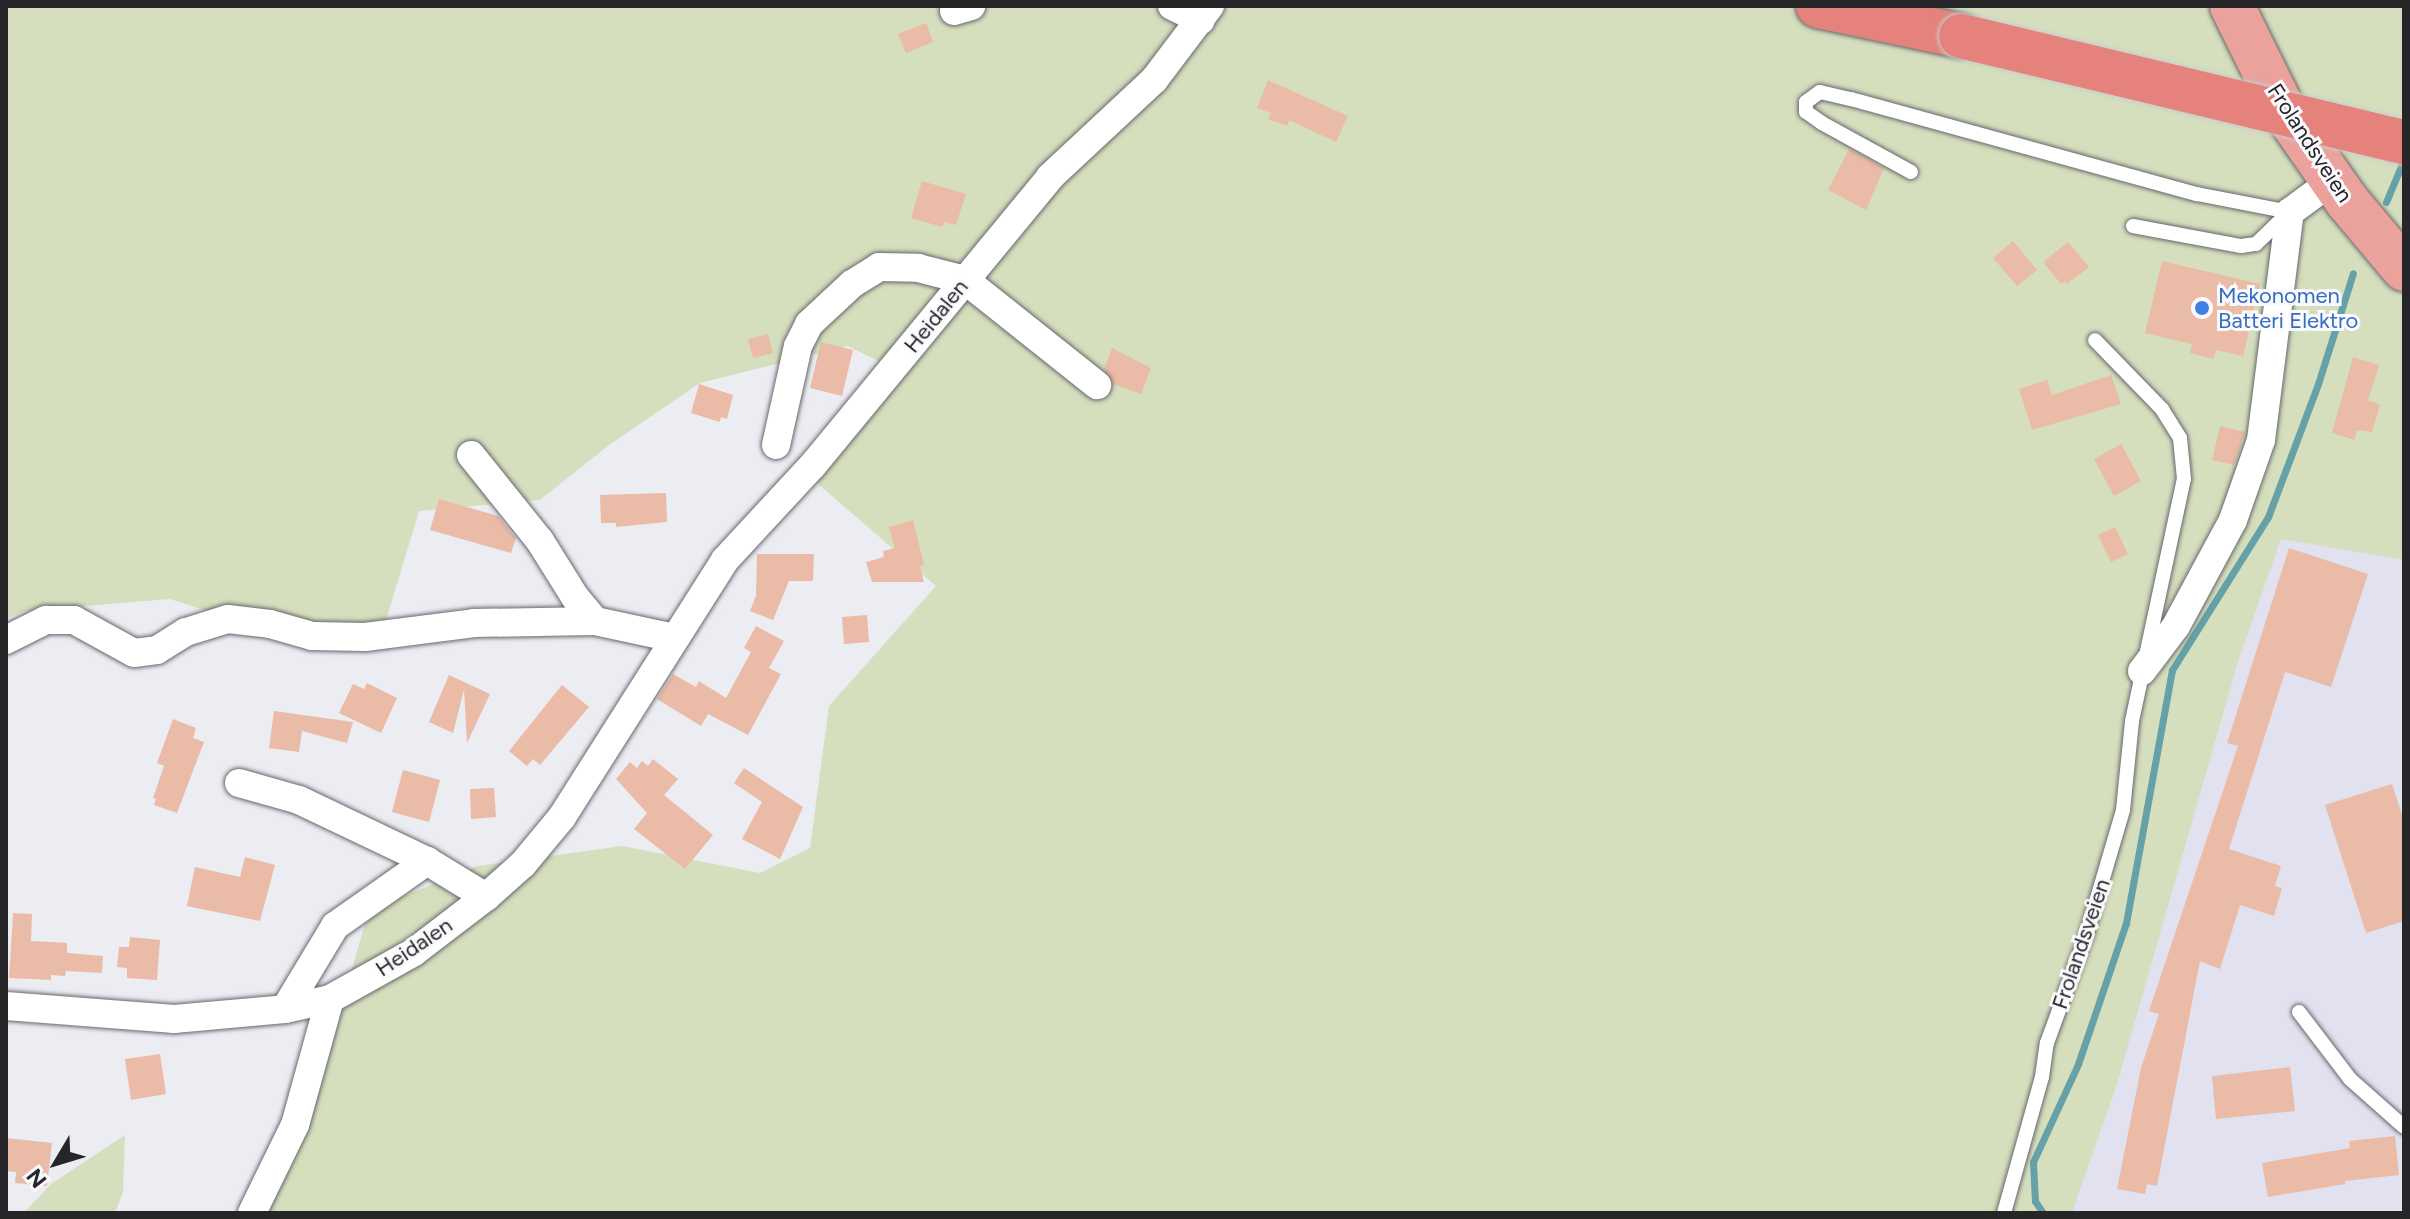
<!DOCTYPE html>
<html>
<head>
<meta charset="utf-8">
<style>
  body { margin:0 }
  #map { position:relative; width:2410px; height:1219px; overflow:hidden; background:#ececf3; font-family:Figtree,sans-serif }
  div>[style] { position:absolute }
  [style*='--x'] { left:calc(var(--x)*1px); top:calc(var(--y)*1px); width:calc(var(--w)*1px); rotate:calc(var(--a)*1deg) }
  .built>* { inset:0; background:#e1e1ef }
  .green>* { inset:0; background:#d5dfbd }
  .stream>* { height:7px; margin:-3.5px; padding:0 3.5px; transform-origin:3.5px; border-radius:3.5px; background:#65a1a7 }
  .building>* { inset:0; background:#eabba6 }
  .roads { filter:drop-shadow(0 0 2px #68686e) drop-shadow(0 0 2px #68686e) }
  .service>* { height:14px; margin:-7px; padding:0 7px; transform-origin:7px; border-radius:7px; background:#fff }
  .minor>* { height:28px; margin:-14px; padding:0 14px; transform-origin:14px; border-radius:14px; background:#fff }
  .primary>* { height:44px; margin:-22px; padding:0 22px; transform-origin:22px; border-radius:22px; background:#eba19c }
  .trunk>* { height:44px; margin:-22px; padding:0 22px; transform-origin:22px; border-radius:22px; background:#e4827b }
  .bridges { filter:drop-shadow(0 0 2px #cbcbcb) drop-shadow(0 0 2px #cbcbcb) }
  .trunk-bridge>* { height:44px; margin:-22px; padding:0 22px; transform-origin:22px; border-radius:22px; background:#e4827b }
  .dots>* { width:22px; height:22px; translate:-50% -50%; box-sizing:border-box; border:4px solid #fafafe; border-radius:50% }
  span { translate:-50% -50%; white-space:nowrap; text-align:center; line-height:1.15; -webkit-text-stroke:6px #fafafe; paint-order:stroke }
  .street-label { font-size:22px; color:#262628 }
  .shop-label { font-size:22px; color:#366cbe }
  .left { translate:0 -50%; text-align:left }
  .frame { position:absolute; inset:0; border:8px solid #262628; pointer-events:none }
  .north { position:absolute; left:16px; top:1123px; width:80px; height:80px; -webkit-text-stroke:6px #fafafe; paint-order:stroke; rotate:232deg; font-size:22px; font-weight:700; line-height:32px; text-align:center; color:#262628 }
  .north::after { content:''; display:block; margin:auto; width:28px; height:36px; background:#262628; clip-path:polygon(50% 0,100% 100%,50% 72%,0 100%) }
</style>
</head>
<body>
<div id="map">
  <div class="built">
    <i style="clip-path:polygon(2281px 539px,2404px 560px,2404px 1213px,2072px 1213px,2117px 1084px,2238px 662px)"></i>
  </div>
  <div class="green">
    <i style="clip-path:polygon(6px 6px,2404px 6px,2404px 560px,2281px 539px,2238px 662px,2117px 1084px,2072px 1213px,266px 1213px,329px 1049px,369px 910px,478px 866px,622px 846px,760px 873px,810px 848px,829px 706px,936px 586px,817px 483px,884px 378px,888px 366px,848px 346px,700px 383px,609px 445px,540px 500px,419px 511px,384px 627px,306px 642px,170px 599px,25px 611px,6px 618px)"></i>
    <i style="clip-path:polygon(125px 1135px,123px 1192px,115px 1213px,24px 1213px,51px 1184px)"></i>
  </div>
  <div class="stream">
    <i style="--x:2386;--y:202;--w:47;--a:-67.3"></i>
    <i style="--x:2043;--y:1213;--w:14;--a:-124"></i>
    <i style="--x:2035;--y:1201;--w:39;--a:-93"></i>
    <i style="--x:2033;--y:1162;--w:108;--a:-65.3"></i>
    <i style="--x:2078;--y:1064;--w:149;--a:-71.2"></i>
    <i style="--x:2126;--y:923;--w:257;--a:-79.7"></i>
    <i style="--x:2172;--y:670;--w:181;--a:-57.9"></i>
    <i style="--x:2268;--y:517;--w:142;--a:-69.4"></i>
    <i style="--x:2318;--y:384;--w:116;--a:-72.5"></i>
  </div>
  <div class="building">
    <i style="clip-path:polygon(926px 23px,933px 42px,906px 53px,898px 34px)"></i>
    <i style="clip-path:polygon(1268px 80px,1348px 116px,1336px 142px,1289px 120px,1287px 126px,1268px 119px,1271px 113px,1257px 108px)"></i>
    <i style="clip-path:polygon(1849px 149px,1884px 168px,1866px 210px,1828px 190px)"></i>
    <i style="clip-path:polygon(922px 181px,966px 194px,956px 225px,944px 222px,942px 227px,911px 218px)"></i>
    <i style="clip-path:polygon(2013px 241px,2037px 270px,2017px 286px,1993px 258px)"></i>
    <i style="clip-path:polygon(2068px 242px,2089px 267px,2067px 284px,2065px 281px,2061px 284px,2043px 262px)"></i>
    <i style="clip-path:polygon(2162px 261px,2260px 284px,2243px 356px,2216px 350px,2213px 359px,2190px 353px,2192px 344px,2145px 333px)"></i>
    <i style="clip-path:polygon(768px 334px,773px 353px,753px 358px,748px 339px)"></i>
    <i style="clip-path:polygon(821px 342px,853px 350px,842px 396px,810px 388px)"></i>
    <i style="clip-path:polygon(1112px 348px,1151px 368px,1141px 394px,1113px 384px,1104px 369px)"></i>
    <i style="clip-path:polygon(2353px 357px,2379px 365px,2368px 400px,2380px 405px,2372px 432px,2357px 430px,2354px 440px,2332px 433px)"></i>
    <i style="clip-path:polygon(2111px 375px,2121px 404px,2032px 430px,2019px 389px,2047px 380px,2052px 395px)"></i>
    <i style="clip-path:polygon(699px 384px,733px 395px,727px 419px,721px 417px,720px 422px,691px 413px)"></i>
    <i style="clip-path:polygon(2220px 426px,2245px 432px,2234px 465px,2212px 460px)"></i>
    <i style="clip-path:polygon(2121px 444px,2141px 481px,2114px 496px,2094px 459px)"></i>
    <i style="clip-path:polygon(666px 493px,667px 522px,616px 527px,616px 523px,601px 523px,600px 495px)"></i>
    <i style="clip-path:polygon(439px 499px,498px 516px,516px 538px,511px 553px,430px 530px)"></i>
    <i style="clip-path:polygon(913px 520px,924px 565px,920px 566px,924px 582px,872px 582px,866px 562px,884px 557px,883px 551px,895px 548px,889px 527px)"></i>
    <i style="clip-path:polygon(2115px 527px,2128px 554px,2111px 562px,2098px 535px)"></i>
    <i style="clip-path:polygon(2289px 548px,2368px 574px,2331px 687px,2285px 672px,2229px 849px,2281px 866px,2275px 886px,2282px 888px,2274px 916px,2240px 905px,2220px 969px,2200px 961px,2157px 1186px,2147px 1184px,2145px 1194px,2117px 1189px,2141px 1068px,2159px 1014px,2149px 1011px,2238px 746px,2227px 743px)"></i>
    <i style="clip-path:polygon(757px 554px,814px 554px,813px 581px,789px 581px,773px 620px,750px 611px,756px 596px)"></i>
    <i style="clip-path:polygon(867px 615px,869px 642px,844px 644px,842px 617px)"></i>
    <i style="clip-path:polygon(756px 626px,784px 641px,769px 668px,781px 674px,748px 735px,708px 714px,701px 726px,657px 699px,673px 674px,696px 687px,699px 681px,726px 698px,751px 652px,744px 648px)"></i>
    <i style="clip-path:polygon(449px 675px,490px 694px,467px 743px,464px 690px,453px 733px,429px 722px)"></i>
    <i style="clip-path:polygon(367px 683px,397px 698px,381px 733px,339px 713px,353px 684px,364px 689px)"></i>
    <i style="clip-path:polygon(562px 685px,589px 707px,540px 765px,533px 759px,527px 766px,509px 751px)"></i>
    <i style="clip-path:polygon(274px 711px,353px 722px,347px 743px,302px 731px,299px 752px,269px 748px)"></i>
    <i style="clip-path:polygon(173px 719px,196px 728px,193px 738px,204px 742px,177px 813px,154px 805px,156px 799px,153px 798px,164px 766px,157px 763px)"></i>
    <i style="clip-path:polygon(653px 759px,678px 779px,664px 795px,713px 835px,685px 869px,634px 829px,647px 813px,616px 779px,630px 762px,637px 768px,642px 761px,648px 766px)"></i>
    <i style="clip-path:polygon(744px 768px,803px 807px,780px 859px,742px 839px,762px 802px,734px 783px)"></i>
    <i style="clip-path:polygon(403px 770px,440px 780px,429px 822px,392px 812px)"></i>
    <i style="clip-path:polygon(2392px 784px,2404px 821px,2404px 921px,2366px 933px,2325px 805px)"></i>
    <i style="clip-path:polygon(494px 788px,496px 817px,471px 819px,470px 789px)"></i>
    <i style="clip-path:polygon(245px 857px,275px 865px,260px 921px,187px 906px,195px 867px,240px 877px)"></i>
    <i style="clip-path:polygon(13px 913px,32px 914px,31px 941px,67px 943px,67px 953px,103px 956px,102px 973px,66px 971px,65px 976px,51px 975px,51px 980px,9px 978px)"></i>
    <i style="clip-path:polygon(130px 937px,160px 940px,157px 980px,127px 978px,127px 968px,117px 967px,119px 947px,129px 947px)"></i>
    <i style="clip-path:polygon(160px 1054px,166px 1094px,131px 1100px,125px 1059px)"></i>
    <i style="clip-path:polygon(2290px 1067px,2295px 1111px,2216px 1119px,2212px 1076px)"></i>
    <i style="clip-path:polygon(2395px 1136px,2399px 1175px,2345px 1181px,2345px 1184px,2268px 1197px,2262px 1163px,2350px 1148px,2349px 1141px)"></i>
    <i style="clip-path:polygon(6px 1138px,52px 1143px,47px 1186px,15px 1183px,16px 1172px,6px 1171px)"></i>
  </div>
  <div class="roads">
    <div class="service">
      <i style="--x:1911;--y:172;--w:102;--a:-151.2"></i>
      <i style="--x:1822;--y:123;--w:19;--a:-145"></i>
      <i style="--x:1806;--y:112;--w:10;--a:-90"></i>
      <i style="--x:1806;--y:102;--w:17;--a:-36"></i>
      <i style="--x:1820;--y:92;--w:32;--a:13"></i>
      <i style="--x:1851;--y:99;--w:359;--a:15.4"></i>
      <i style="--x:2197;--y:194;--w:95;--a:11"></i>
      <i style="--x:2133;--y:226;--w:110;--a:10.5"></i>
      <i style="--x:2241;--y:246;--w:15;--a:-8"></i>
      <i style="--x:2256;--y:244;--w:46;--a:-44.1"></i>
      <i style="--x:2299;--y:1012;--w:84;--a:52.7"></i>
      <i style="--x:2350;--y:1079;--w:72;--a:41.6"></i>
      <i style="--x:2004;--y:1213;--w:141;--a:-74.4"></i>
      <i style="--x:2042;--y:1077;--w:34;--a:-82"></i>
      <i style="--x:2047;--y:1043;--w:114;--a:-70"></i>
      <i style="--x:2086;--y:936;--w:131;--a:-73.6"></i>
      <i style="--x:2123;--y:810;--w:89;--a:-84.2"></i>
      <i style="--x:2132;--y:721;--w:248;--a:-77.9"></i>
      <i style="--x:2184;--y:479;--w:41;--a:-95.6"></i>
      <i style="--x:2180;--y:438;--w:34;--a:-122"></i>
      <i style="--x:2162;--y:409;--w:96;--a:-134.2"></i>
    </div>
    <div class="minor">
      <i style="--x:1172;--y:6;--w:32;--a:26"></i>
      <i style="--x:954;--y:11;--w:18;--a:-16"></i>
      <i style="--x:776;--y:445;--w:101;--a:-77.5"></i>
      <i style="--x:798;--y:346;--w:25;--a:-63"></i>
      <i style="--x:809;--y:324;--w:59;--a:-42.9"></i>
      <i style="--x:852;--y:284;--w:32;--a:-32"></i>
      <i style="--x:879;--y:267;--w:39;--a:1"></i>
      <i style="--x:918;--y:268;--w:49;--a:14.3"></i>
      <i style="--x:965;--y:280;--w:169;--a:38.5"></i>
      <i style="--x:471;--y:455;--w:110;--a:51.3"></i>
      <i style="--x:540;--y:541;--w:66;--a:58"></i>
      <i style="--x:575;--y:597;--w:31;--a:50"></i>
      <i style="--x:6;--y:640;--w:45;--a:-26.6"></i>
      <i style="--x:46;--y:620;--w:28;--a:0"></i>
      <i style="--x:74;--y:620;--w:68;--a:28.8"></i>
      <i style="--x:134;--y:653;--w:23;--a:-7"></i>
      <i style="--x:157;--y:650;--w:34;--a:-32"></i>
      <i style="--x:186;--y:632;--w:44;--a:-17.2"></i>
      <i style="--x:228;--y:619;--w:42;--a:6.8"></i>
      <i style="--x:270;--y:624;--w:44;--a:15.9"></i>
      <i style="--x:312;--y:636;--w:53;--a:1.1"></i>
      <i style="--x:365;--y:637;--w:110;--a:-7.3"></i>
      <i style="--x:474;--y:623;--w:121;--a:-0.9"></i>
      <i style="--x:595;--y:621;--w:81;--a:12.1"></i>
      <i style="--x:2142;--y:671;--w:56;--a:-52.9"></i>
      <i style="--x:2176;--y:626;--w:120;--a:-61.7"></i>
      <i style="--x:2233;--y:520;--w:85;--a:-70.7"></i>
      <i style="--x:2261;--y:440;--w:230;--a:-82.8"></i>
      <i style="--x:2290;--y:212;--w:52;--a:-36.4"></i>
      <i style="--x:239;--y:783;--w:62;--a:15.8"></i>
      <i style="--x:299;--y:800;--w:142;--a:25.5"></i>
      <i style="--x:427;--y:861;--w:69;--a:31.4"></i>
      <i style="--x:6;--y:1006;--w:169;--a:4.4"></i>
      <i style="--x:174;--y:1019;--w:111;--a:-5.1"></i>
      <i style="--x:285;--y:1009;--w:46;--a:-12.5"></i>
      <i style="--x:330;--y:999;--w:96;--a:-29.2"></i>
      <i style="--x:414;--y:952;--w:91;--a:-37.4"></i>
      <i style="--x:486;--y:897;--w:50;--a:-41.7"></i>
      <i style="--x:523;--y:864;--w:61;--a:-50.3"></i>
      <i style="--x:562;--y:817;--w:304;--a:-57.6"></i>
      <i style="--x:725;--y:560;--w:129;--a:-47.2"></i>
      <i style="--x:813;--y:465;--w:373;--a:-50.5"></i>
      <i style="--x:1050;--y:177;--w:142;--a:-43"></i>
      <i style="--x:1154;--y:80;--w:93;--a:-52.9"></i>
      <i style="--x:285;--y:1009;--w:97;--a:-58.9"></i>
      <i style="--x:335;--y:926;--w:113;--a:-35.2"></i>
      <i style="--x:252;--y:1213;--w:98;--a:-64"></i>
      <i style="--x:295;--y:1125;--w:131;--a:-74.5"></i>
    </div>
    <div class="primary">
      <i style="--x:2232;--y:6;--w:117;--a:63.7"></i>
      <i style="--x:2284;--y:111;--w:110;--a:55"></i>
      <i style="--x:2347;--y:201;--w:89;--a:50"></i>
    </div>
    <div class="trunk">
      <i style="--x:1818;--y:6;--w:146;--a:11.8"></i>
    </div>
  </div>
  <div class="bridges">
    <div class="trunk-bridge">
      <i style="--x:1961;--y:36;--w:456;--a:13.5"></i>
    </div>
  </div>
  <div class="dots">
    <i style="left:2202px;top:308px;background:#3f7fe0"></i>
  </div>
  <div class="street-label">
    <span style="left:2310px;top:143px;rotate:57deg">Frolandsveien</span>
    <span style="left:936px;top:316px;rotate:-51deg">Heidalen</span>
    <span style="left:2081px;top:944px;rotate:-71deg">Frolandsveien</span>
    <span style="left:414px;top:947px;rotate:-34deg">Heidalen</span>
  </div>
  <div class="shop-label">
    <span class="left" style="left:2218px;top:308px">Mekonomen<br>Batteri Elektro</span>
  </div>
  <div class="frame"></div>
  <div class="north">N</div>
</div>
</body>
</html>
